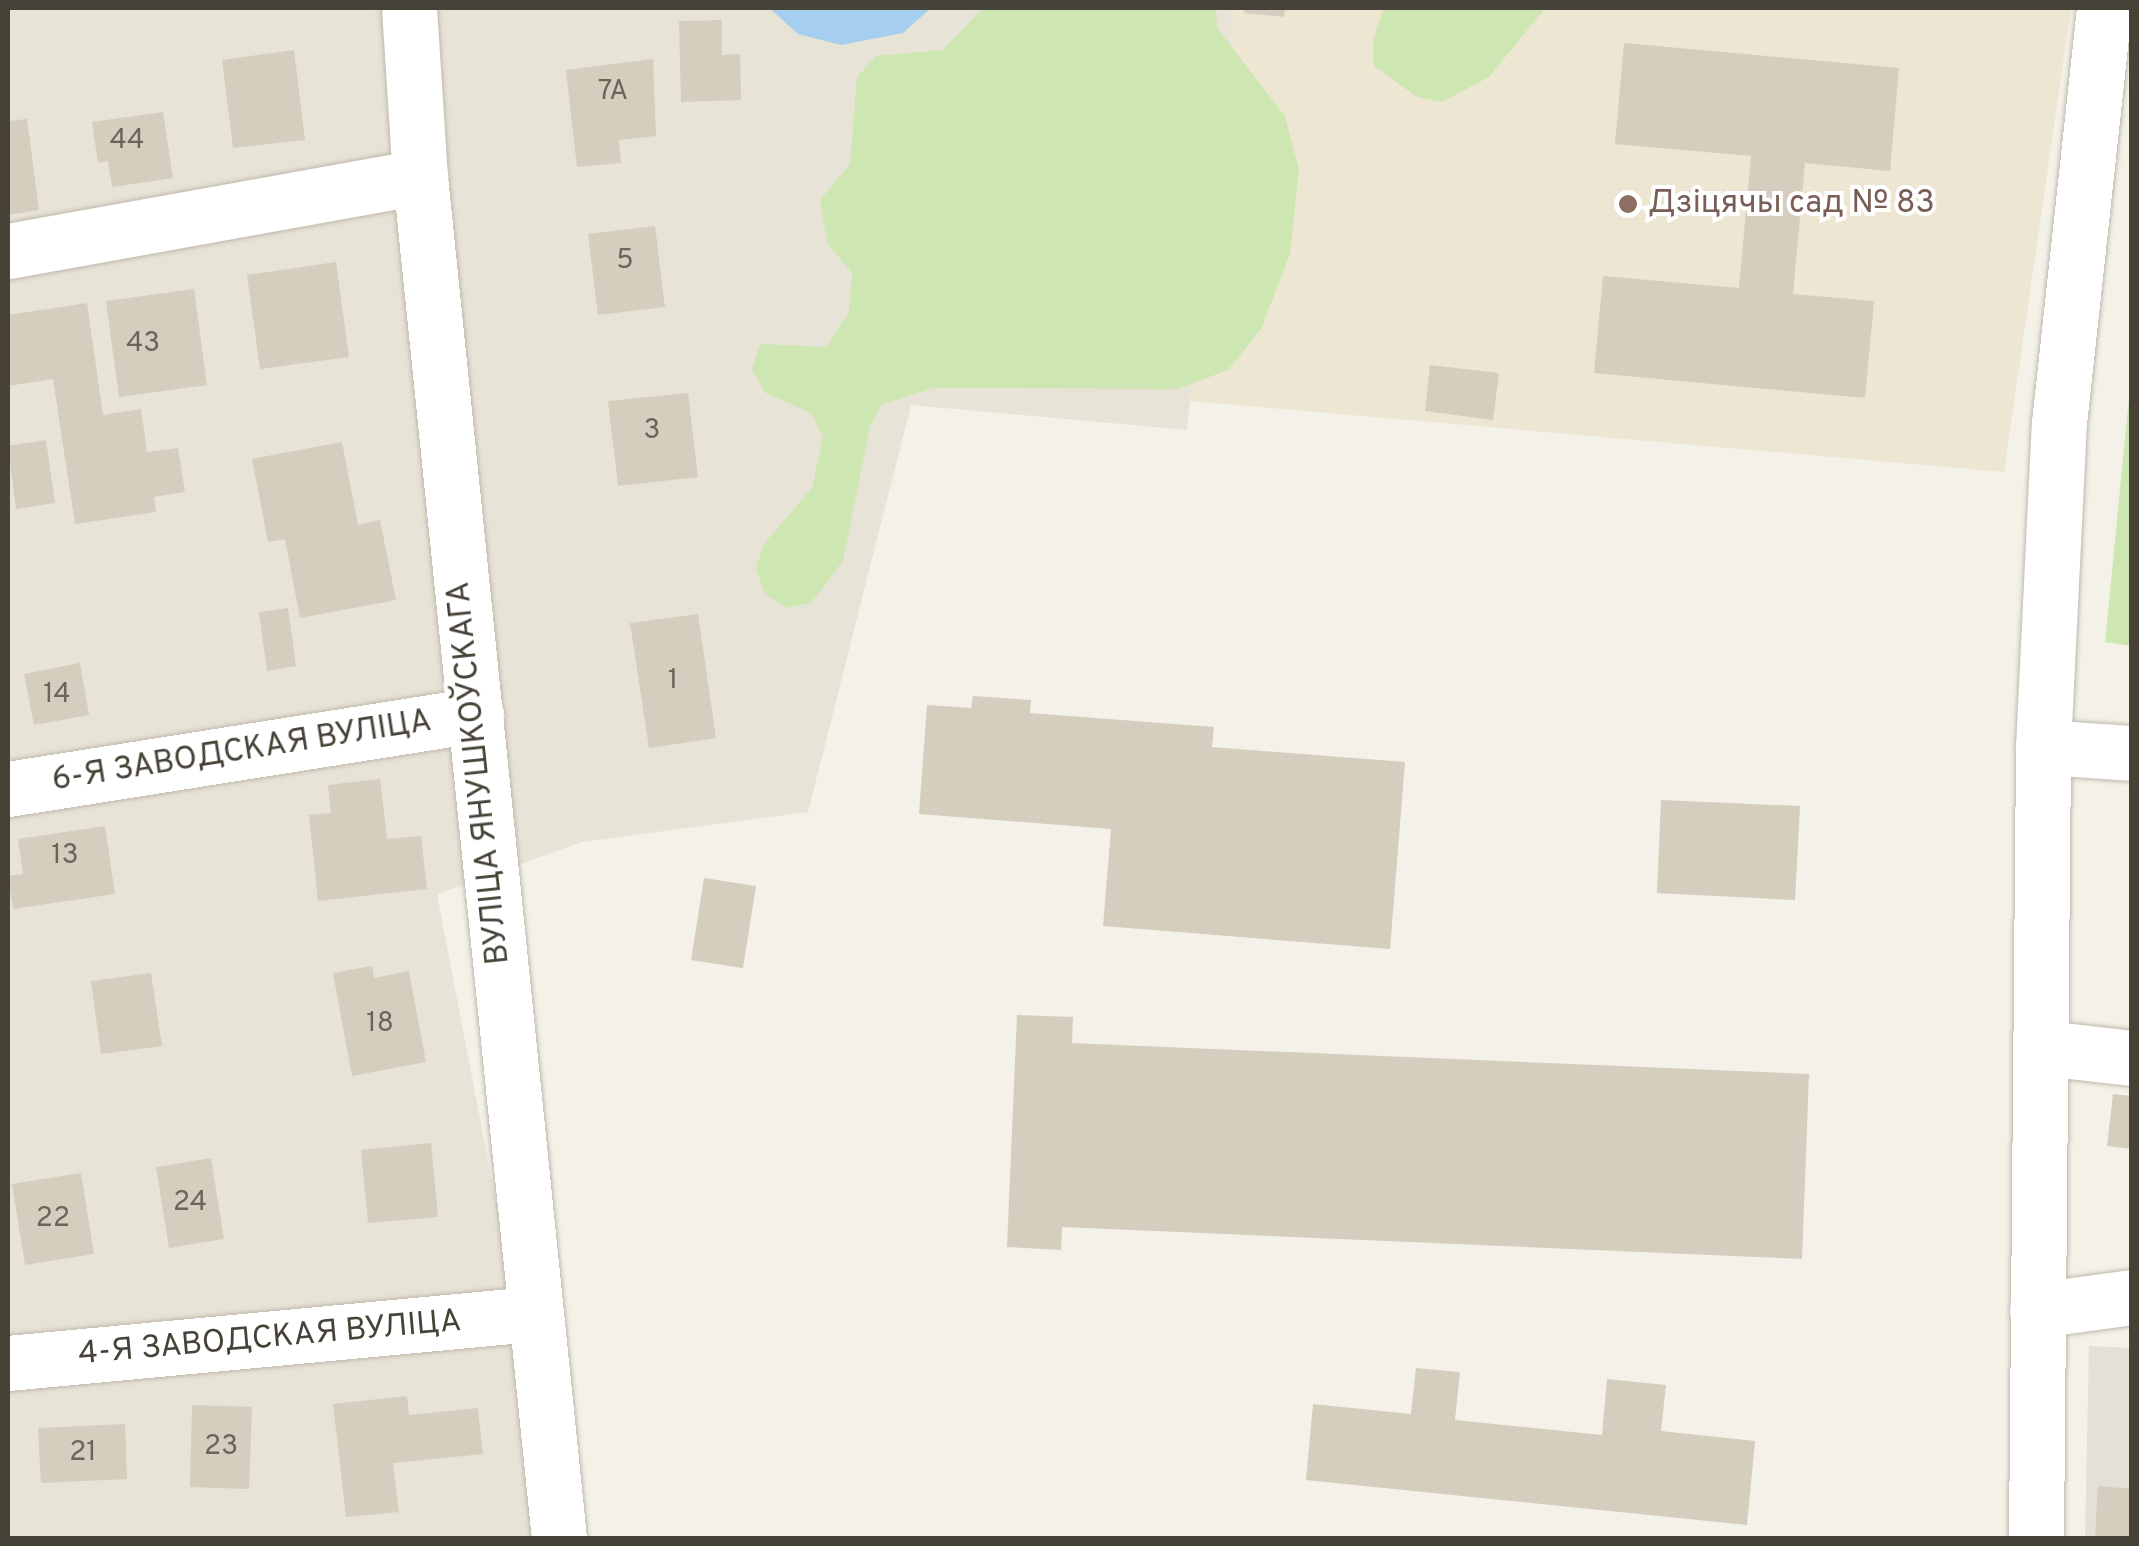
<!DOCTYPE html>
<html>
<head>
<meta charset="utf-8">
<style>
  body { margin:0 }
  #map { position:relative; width:2139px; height:1546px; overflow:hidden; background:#f4f1e9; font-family:Overpass,sans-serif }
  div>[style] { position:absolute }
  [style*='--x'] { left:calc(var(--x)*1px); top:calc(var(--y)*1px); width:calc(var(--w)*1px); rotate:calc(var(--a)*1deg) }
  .residential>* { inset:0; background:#e8e3d7 }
  .industrial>* { inset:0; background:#e3e0da }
  .education>* { inset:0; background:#ede6d3 }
  .green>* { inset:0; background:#cee7b2 }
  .water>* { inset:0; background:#a6cfef }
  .building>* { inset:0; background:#d5cdbe }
  .roads { filter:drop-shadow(0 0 2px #bfb9ab) drop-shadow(0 0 2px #bfb9ab) }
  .minor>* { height:55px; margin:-27.5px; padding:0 27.5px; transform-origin:27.5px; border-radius:27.5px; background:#fff }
  .dots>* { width:28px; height:28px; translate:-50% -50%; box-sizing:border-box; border:5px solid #fff; border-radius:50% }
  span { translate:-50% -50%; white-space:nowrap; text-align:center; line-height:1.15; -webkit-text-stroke:8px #fff; paint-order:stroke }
  .number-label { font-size:28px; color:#6a6559 }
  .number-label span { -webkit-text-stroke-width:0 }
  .education-label { font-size:32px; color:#785e54 }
  .left { translate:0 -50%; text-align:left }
  .street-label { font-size:32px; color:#474237 }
  .frame { position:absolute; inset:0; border:10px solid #474237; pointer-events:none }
</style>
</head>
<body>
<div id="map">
  <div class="residential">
    <i style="clip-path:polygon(8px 8px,1235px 8px,1187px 430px,911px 405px,808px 812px,582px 842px,437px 894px,522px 1339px,543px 1538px,8px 1538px)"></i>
  </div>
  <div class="industrial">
    <i style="clip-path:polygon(2089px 1346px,2131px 1348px,2131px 1538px,2085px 1538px)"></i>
  </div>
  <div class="education">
    <i style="clip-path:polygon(1235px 8px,2071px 8px,2004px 472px,1190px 401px)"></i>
  </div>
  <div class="green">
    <i style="clip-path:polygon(983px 8px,1216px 8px,1217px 28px,1285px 116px,1299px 170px,1290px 254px,1261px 329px,1228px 370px,1178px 389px,934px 388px,882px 404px,870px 427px,843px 561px,811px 603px,786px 608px,765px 594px,756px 569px,763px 545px,812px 488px,823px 437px,811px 413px,764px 392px,752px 369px,760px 344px,826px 347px,849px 312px,852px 273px,827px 243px,820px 200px,850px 164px,857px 77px,876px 56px,943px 50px)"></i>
    <i style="clip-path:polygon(1384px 8px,1545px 8px,1489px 77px,1442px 102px,1417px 97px,1374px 66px,1373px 40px)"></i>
    <i style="clip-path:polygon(2131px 378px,2131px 646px,2105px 642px)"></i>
  </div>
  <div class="water">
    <i style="clip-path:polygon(769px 8px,931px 8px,903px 33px,841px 45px,798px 34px)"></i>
  </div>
  <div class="building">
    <i style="clip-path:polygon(1245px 8px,1285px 8px,1284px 17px,1244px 13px)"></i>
    <i style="clip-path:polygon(722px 20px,722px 55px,740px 54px,741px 100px,681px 102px,679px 21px)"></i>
    <i style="clip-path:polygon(1624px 43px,1899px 68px,1890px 171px,1805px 163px,1793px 294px,1874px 301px,1865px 398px,1594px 373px,1603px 276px,1739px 288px,1751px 156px,1615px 144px)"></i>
    <i style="clip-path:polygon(294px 50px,305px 140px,233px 148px,222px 60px)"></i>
    <i style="clip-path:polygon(653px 59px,656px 136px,619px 140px,621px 163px,577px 167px,566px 70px)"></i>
    <i style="clip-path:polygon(163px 112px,173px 178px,112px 187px,108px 161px,98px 163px,92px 122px)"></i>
    <i style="clip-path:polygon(27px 119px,39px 210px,8px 215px,8px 121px)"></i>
    <i style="clip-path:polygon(655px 226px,665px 307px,598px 315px,588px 234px)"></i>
    <i style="clip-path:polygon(336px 262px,349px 357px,260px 369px,247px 275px)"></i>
    <i style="clip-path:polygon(194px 289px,207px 385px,119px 397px,106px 301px)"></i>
    <i style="clip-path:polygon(87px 303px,103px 415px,141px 409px,147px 452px,178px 448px,185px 492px,154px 497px,156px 512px,75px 524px,53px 379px,8px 386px,8px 315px)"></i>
    <i style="clip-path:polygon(1430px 365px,1499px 373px,1493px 420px,1425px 411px)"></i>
    <i style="clip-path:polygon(688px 393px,698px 477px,618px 486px,608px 401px)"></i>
    <i style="clip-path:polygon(46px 440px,55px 503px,16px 509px,8px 446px)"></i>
    <i style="clip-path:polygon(342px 442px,358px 525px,380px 520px,396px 600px,300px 618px,285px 539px,268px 542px,252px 459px)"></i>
    <i style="clip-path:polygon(288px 608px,296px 666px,267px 671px,259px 612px)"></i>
    <i style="clip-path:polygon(698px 614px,716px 738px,649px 748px,630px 623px)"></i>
    <i style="clip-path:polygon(80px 663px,89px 715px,34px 725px,24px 674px)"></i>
    <i style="clip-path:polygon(973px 696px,1031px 700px,1030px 713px,1214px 727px,1212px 747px,1405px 762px,1390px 949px,1103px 926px,1111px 829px,919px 814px,927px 705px,971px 708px)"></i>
    <i style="clip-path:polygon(380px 779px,387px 839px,421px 836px,427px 889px,318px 901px,309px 815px,331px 813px,328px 785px)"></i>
    <i style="clip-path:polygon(1661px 800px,1800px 806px,1795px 900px,1657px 893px)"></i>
    <i style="clip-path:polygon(105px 826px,115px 894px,13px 909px,8px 876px,23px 874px,18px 839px)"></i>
    <i style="clip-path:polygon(704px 878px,756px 886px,743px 968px,691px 960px)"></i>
    <i style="clip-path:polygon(372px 966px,374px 978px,409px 971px,426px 1062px,352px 1076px,333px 973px)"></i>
    <i style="clip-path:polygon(151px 973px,162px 1046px,101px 1054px,91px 981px)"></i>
    <i style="clip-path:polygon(1017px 1015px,1073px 1017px,1072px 1043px,1809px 1074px,1802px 1259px,1062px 1227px,1061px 1250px,1007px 1247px)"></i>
    <i style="clip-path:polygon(2113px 1094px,2132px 1096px,2132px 1149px,2107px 1146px)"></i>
    <i style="clip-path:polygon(431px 1143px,438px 1217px,368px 1223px,361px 1150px)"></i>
    <i style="clip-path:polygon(211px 1158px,224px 1239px,169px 1248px,156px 1167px)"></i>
    <i style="clip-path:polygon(81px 1173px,94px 1254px,25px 1265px,12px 1184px)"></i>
    <i style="clip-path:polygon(1416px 1368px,1460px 1372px,1455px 1420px,1602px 1435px,1607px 1379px,1666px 1385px,1661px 1431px,1755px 1441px,1747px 1525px,1306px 1480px,1313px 1404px,1411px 1414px)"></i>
    <i style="clip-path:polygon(407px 1396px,409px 1415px,478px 1408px,483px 1454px,393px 1463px,399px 1512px,346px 1517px,333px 1404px)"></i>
    <i style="clip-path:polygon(192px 1405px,252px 1407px,249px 1489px,190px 1487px)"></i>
    <i style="clip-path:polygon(125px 1424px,127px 1479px,41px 1483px,38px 1428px)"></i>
    <i style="clip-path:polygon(2098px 1486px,2132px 1489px,2132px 1538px,2095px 1538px)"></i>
  </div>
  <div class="roads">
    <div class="minor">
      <i style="--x:409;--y:8;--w:169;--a:86.3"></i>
      <i style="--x:420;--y:177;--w:1368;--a:84.17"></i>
      <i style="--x:8;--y:251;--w:419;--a:-10.2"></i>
      <i style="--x:2043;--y:747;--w:324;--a:-87.2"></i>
      <i style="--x:2059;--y:423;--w:417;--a:-83.8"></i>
      <i style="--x:8;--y:789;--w:474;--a:-9"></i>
      <i style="--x:2044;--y:1048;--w:89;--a:6.5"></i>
      <i style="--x:2037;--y:1310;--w:96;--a:-7.8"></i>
      <i style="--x:8;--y:1363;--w:526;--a:-5.34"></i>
      <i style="--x:2036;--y:1538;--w:791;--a:-89.49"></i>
      <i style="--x:2043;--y:747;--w:89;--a:3.9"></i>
    </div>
  </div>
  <div class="dots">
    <i style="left:1628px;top:204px;background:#8d6e63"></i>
  </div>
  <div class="number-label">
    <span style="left:613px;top:92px">7А</span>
    <span style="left:127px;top:141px">44</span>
    <span style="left:625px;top:261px">5</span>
    <span style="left:143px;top:344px">43</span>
    <span style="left:652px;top:431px">3</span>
    <span style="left:673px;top:681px">1</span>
    <span style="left:57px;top:695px">14</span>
    <span style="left:65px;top:856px">13</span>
    <span style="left:380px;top:1024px">18</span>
    <span style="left:190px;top:1203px">24</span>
    <span style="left:53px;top:1219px">22</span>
    <span style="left:221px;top:1447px">23</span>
    <span style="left:83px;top:1453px">21</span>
  </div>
  <div class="education-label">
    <span class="left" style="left:1648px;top:204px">Дзіцячы сад № 83</span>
  </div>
  <div class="street-label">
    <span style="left:242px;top:752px;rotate:-9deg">6-Я ЗАВОДСКАЯ ВУЛІЦА</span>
    <span style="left:480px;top:773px;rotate:-96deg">ВУЛІЦА ЯНУШКОЎСКАГА</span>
    <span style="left:270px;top:1339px;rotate:-5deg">4-Я ЗАВОДСКАЯ ВУЛІЦА</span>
  </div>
  <div class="frame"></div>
</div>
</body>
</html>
